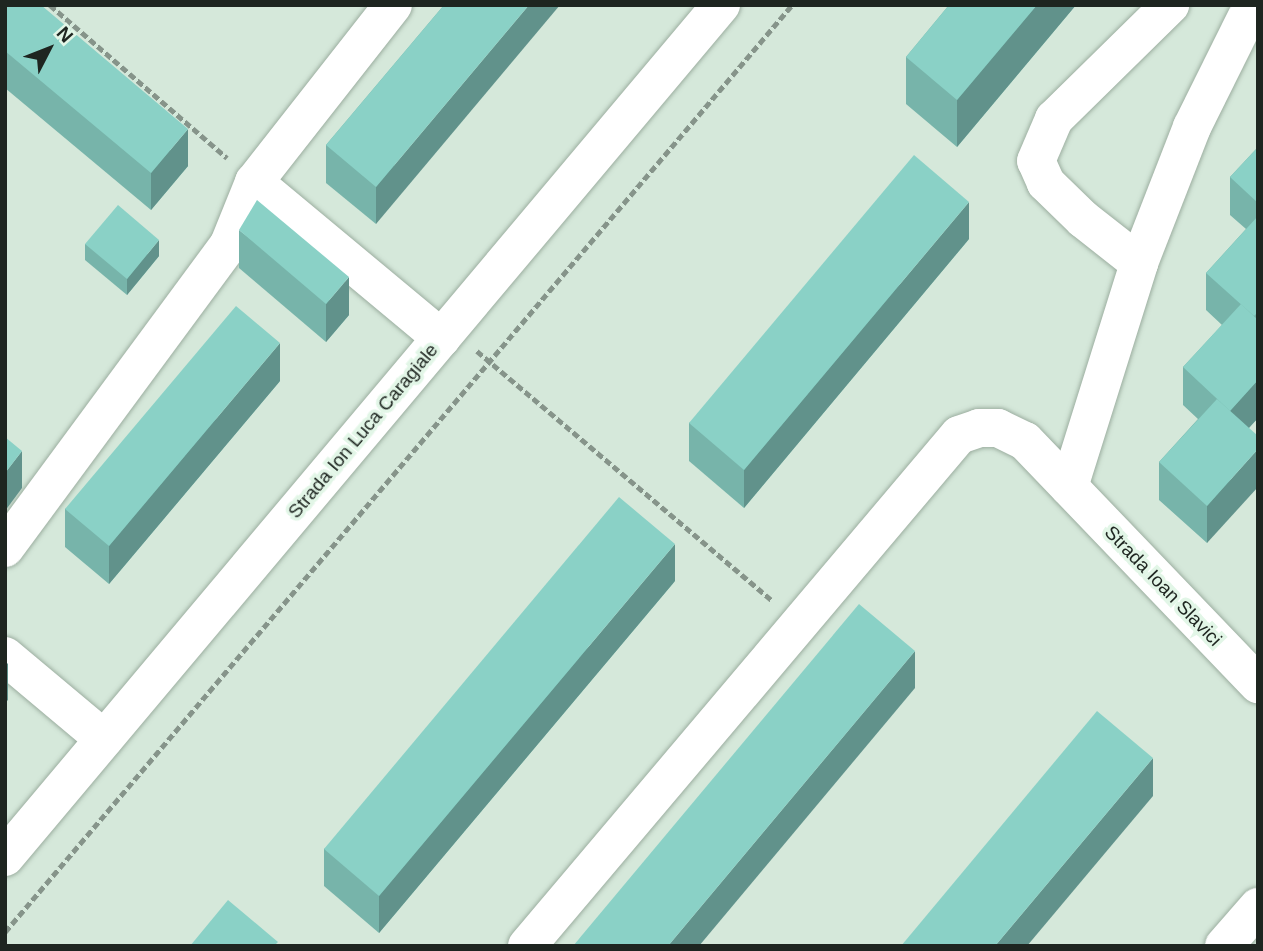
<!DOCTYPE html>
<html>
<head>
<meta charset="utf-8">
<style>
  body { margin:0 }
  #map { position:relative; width:1263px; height:951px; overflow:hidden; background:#d5e8da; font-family:Helvetica,sans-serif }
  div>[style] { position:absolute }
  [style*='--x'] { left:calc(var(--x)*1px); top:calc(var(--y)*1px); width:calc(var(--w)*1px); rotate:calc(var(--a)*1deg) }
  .path>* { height:4.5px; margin-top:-2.25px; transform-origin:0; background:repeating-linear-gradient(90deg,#86948a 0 7px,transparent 0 10.5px) }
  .roads { filter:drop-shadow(0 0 2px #9caea0) drop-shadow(0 0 2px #9caea0) }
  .minor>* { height:38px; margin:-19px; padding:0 19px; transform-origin:19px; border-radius:19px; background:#fff }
  .wall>* { inset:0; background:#77b4aa }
  .shaded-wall>* { inset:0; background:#61928b }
  .building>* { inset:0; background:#8ad1c6 }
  span { translate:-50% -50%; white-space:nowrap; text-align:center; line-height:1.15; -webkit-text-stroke:7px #e2f6e7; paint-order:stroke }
  .street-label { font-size:19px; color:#1e2520 }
  .frame { position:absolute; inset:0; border:7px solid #1e2520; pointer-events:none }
  .north { position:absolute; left:14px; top:14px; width:70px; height:70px; -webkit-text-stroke:5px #e2f6e7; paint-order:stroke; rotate:48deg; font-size:19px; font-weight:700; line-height:28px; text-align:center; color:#1e2520 }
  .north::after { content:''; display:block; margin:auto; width:24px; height:32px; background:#1e2520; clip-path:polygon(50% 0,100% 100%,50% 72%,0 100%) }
</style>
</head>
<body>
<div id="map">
  <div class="path">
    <i style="--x:50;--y:5;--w:234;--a:40.8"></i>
    <i style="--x:477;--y:351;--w:386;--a:40.2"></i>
    <i style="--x:5;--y:932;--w:1216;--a:-49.67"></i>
  </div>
  <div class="roads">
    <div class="minor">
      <i style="--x:393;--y:5;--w:225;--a:128.1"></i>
      <i style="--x:254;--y:182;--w:244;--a:39.8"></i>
      <i style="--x:1139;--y:263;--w:146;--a:-68.7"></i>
      <i style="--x:1192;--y:127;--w:122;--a:-63.6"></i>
      <i style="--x:1069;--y:487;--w:235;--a:-72.6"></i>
      <i style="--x:1139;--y:263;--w:71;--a:-141.8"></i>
      <i style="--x:1083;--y:219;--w:52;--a:-135.8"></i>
      <i style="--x:1046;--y:183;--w:24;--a:-114"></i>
      <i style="--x:1036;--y:161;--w:46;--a:-66.8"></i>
      <i style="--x:1054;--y:119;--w:163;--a:-44.5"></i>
      <i style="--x:5;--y:548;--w:378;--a:-53.6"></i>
      <i style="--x:229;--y:244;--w:67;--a:-68"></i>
      <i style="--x:5;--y:656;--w:129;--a:40"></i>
      <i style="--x:5;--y:857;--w:1113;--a:-49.96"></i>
      <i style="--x:527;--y:946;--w:669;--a:-49.79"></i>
      <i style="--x:959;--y:435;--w:21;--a:-19"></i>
      <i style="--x:979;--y:428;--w:19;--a:0"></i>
      <i style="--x:998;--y:428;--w:30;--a:26"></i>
      <i style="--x:1025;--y:441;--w:337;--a:46.2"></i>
      <i style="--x:1224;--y:946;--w:52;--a:-48.9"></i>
    </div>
  </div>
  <div class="wall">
    <i style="clip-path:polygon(5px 5px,188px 166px,151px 210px,5px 88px)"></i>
    <i style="clip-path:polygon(444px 5px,376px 224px,326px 183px,326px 145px)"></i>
    <i style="clip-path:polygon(949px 5px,1076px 5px,957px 147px,906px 104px,906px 57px)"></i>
    <i style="clip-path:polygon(1258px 147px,1258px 418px,1249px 428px,1207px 543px,1159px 500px,1159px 462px,1198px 419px,1183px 405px,1183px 367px,1222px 325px,1206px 310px,1206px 273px,1246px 229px,1230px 215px,1230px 177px)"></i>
    <i style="clip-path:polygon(239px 230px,349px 315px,326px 342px,239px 268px)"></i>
    <i style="clip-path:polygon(969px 239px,744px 508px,689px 461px,689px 423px)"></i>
    <i style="clip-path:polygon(85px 244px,159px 256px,127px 295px,85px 260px)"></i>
    <i style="clip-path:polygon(280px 381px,109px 584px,65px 547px,65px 509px)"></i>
    <i style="clip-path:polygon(675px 581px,379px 933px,324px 886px,324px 849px)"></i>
  </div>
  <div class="shaded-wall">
    <i style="clip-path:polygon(529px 5px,560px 5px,376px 224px,376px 187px)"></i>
    <i style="clip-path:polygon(1037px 5px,1076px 5px,957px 147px,957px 100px)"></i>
    <i style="clip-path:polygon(188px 129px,188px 166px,151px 210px,151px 173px)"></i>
    <i style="clip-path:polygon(969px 202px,969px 239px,744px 508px,744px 470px)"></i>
    <i style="clip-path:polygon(159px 240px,159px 256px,127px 295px,127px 279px)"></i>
    <i style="clip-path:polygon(349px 277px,349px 315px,326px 342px,326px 304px)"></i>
    <i style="clip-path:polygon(280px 343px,280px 381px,109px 584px,109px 546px)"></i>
    <i style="clip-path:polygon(1258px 380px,1258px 418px,1230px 448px,1230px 411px)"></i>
    <i style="clip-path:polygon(1258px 449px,1258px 487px,1207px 543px,1207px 506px)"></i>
    <i style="clip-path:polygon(22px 451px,22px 488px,5px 511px,5px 473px)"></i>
    <i style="clip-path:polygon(675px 544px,675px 581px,379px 933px,379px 896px)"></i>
    <i style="clip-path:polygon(915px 651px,915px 688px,699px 946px,668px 946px)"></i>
    <i style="clip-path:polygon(8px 663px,8px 700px,5px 703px,5px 666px)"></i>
    <i style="clip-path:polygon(1153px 758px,1153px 796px,1027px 946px,995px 946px)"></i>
  </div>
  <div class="building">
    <i style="clip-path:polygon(5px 5px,41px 5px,188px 129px,151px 173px,5px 51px)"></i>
    <i style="clip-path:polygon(444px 5px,529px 5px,376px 187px,326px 145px)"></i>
    <i style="clip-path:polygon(949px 5px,1037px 5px,957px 100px,906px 57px)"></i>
    <i style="clip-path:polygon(1258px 147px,1258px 203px,1230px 177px)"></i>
    <i style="clip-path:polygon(914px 155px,969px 202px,744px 470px,689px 423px)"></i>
    <i style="clip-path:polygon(257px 200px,349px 277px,326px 304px,239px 230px)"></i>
    <i style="clip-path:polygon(118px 205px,159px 240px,127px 279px,85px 244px)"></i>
    <i style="clip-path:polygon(1258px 216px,1258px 312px,1254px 316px,1206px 273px)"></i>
    <i style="clip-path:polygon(1241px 304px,1258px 320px,1258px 380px,1230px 411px,1183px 367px)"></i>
    <i style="clip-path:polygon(236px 306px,280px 343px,109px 546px,65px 509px)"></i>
    <i style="clip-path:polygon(1217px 399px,1258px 436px,1258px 449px,1207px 506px,1159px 462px)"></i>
    <i style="clip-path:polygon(5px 437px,22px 451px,5px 473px)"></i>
    <i style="clip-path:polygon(619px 497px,675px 544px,379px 896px,324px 849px)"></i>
    <i style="clip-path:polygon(859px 604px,915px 651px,668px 946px,573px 946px)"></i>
    <i style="clip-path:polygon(1097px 711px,1153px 758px,995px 946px,901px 946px)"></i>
    <i style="clip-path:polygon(228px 900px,278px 942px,274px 946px,190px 946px)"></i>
  </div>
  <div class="street-label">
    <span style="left:363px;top:431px;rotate:-50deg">Strada Ion Luca Caragiale</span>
    <span style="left:1163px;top:586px;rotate:46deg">Strada Ioan Slavici</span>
  </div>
  <div class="frame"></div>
  <div class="north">N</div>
</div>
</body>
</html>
